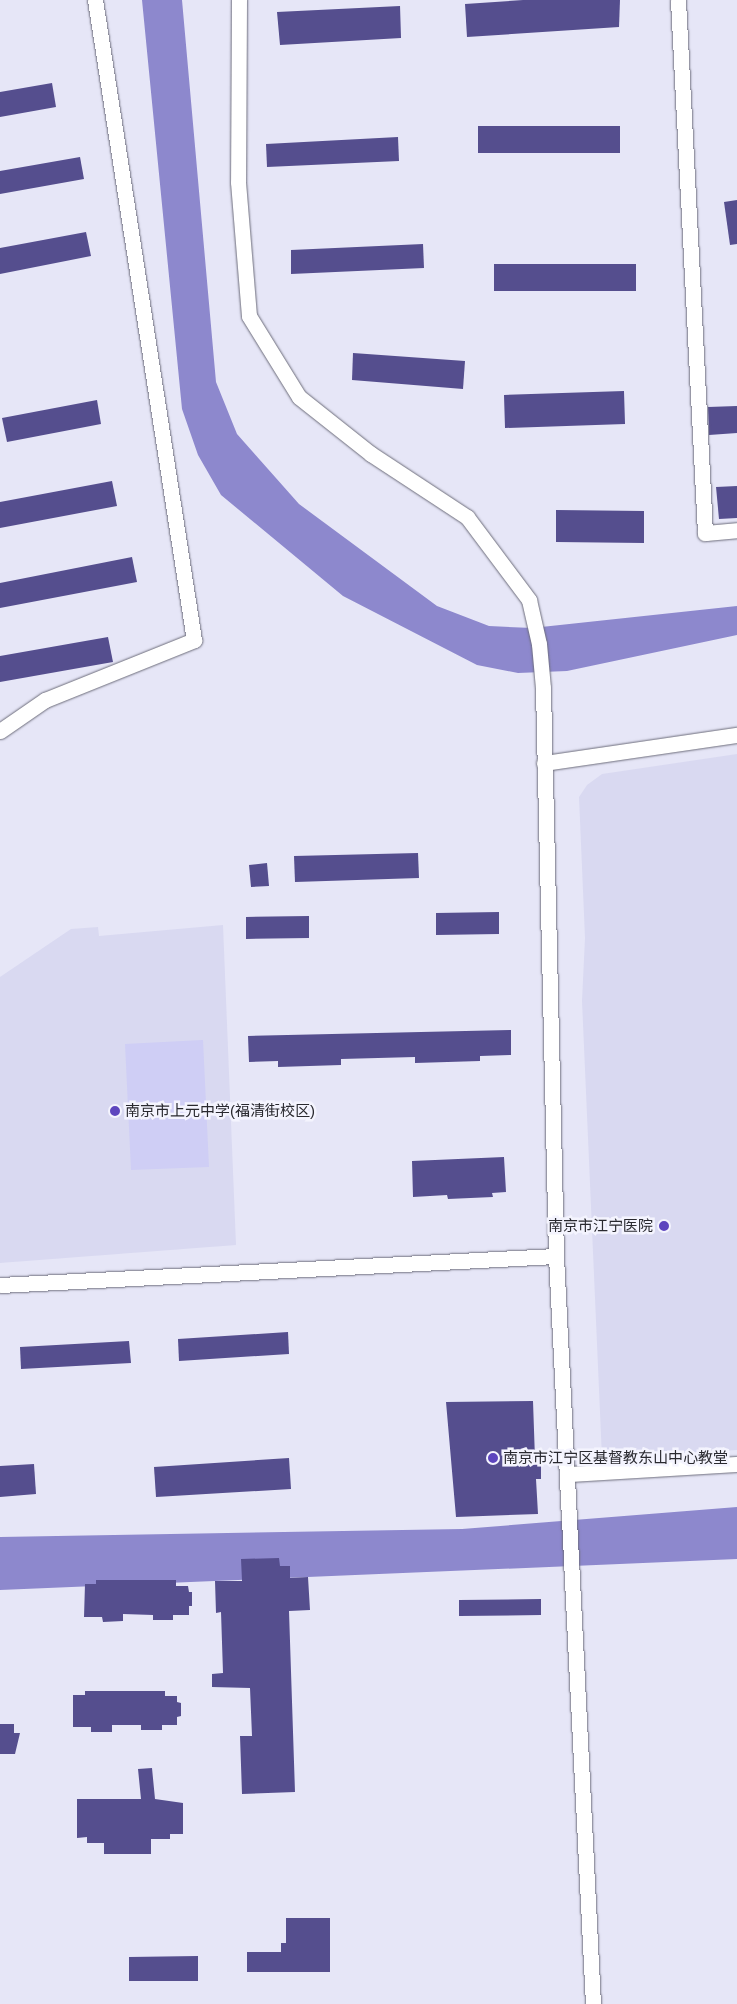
<!DOCTYPE html>
<html>
<head>
<meta charset="utf-8">
<style>
  body { margin:0 }
  #map { position:relative; width:737px; height:2004px; overflow:hidden; background:#e6e6f7; font-family:Arial,"Noto Sans SC",sans-serif }
  div>[style] { position:absolute }
  [style*='--x'] { left:calc(var(--x)*1px); top:calc(var(--y)*1px); width:calc(var(--w)*1px); rotate:calc(var(--a)*1deg) }
  .built>* { inset:0; background:#d9d9f1 }
  .green>* { inset:0; background:#cfcef5 }
  .water>* { inset:0; background:#8d88cd }
  .building>* { inset:0; background:#554e8e }
  .roads { filter:drop-shadow(0 0 1px #6d6d7b) drop-shadow(0 0 1px #6d6d7b) }
  .minor>* { height:15px; margin:-7.5px; padding:0 7.5px; transform-origin:7.5px; border-radius:7.5px; background:#fff }
  .dots>* { width:14px; height:14px; translate:-50% -50%; box-sizing:border-box; border:2px solid #f4f4fe; border-radius:50% }
  span { translate:-50% -50%; white-space:nowrap; text-align:center; line-height:1.15; -webkit-text-stroke:5px #f4f4fe; paint-order:stroke }
  .poi-label { font-size:15px; color:#29292f }
  .left { translate:0 -50%; text-align:left }
  .right { translate:-100% -50%; text-align:right }
</style>
</head>
<body>
<div id="map">
  <div class="built">
    <i style="clip-path:polygon(737px 754px,737px 1450px,602px 1458px,582px 1001px,585px 938px,579px 797px,587px 785px,602px 774px)"></i>
    <i style="clip-path:polygon(223px 925px,236px 1245px,0 1263px,0 977px,71px 929px,98px 927px,99px 936px)"></i>
  </div>
  <div class="green">
    <i style="clip-path:polygon(203px 1040px,209px 1167px,131px 1170px,125px 1044px)"></i>
  </div>
  <div class="water">
    <i style="clip-path:polygon(142px 0,182px 0,216px 382px,237px 434px,299px 504px,437px 606px,489px 626px,532px 628px,737px 606px,737px 635px,567px 671px,518px 673px,477px 665px,343px 596px,221px 495px,198px 455px,182px 409px)"></i>
    <i style="clip-path:polygon(737px 1507px,737px 1559px,0 1590px,0 1537px,462px 1529px)"></i>
  </div>
  <div class="building">
    <i style="clip-path:polygon(523px 0,620px 0,619px 27px,467px 37px,465px 4px)"></i>
    <i style="clip-path:polygon(400px 6px,401px 38px,280px 45px,277px 12px)"></i>
    <i style="clip-path:polygon(52px 83px,56px 107px,0 117px,0 92px)"></i>
    <i style="clip-path:polygon(478px 126px,620px 126px,620px 153px,478px 153px)"></i>
    <i style="clip-path:polygon(398px 137px,399px 161px,267px 167px,266px 144px)"></i>
    <i style="clip-path:polygon(80px 157px,84px 179px,0 194px,0 171px)"></i>
    <i style="clip-path:polygon(737px 200px,737px 244px,730px 245px,724px 202px)"></i>
    <i style="clip-path:polygon(86px 232px,91px 256px,0 274px,0 248px)"></i>
    <i style="clip-path:polygon(423px 244px,424px 268px,291px 274px,291px 250px)"></i>
    <i style="clip-path:polygon(494px 264px,636px 264px,636px 291px,494px 291px)"></i>
    <i style="clip-path:polygon(353px 353px,465px 361px,463px 389px,352px 380px)"></i>
    <i style="clip-path:polygon(624px 391px,625px 424px,505px 428px,504px 395px)"></i>
    <i style="clip-path:polygon(97px 400px,101px 424px,7px 442px,2px 418px)"></i>
    <i style="clip-path:polygon(737px 406px,737px 433px,709px 435px,708px 407px)"></i>
    <i style="clip-path:polygon(112px 481px,117px 506px,0 528px,0 502px)"></i>
    <i style="clip-path:polygon(737px 486px,737px 518px,719px 519px,716px 487px)"></i>
    <i style="clip-path:polygon(556px 510px,644px 511px,644px 543px,556px 542px)"></i>
    <i style="clip-path:polygon(132px 557px,137px 582px,0 608px,0 583px)"></i>
    <i style="clip-path:polygon(108px 637px,113px 662px,0 682px,0 656px)"></i>
    <i style="clip-path:polygon(418px 853px,419px 878px,295px 882px,294px 856px)"></i>
    <i style="clip-path:polygon(267px 863px,269px 886px,251px 887px,249px 865px)"></i>
    <i style="clip-path:polygon(499px 912px,499px 934px,436px 935px,436px 913px)"></i>
    <i style="clip-path:polygon(309px 916px,309px 938px,246px 939px,246px 917px)"></i>
    <i style="clip-path:polygon(511px 1030px,511px 1055px,480px 1056px,480px 1061px,415px 1063px,415px 1057px,341px 1059px,341px 1065px,278px 1067px,278px 1061px,249px 1062px,248px 1036px)"></i>
    <i style="clip-path:polygon(504px 1157px,506px 1192px,492px 1193px,493px 1197px,448px 1199px,447px 1195px,413px 1197px,412px 1161px)"></i>
    <i style="clip-path:polygon(288px 1332px,289px 1354px,179px 1361px,178px 1339px)"></i>
    <i style="clip-path:polygon(129px 1341px,131px 1363px,21px 1369px,20px 1347px)"></i>
    <i style="clip-path:polygon(533px 1401px,535px 1459px,541px 1459px,541px 1479px,536px 1479px,538px 1514px,456px 1517px,446px 1402px)"></i>
    <i style="clip-path:polygon(289px 1458px,291px 1489px,156px 1497px,154px 1467px)"></i>
    <i style="clip-path:polygon(34px 1464px,36px 1494px,0 1497px,0 1466px)"></i>
    <i style="clip-path:polygon(279px 1558px,280px 1566px,290px 1566px,290px 1578px,308px 1577px,310px 1610px,289px 1611px,295px 1792px,242px 1794px,240px 1736px,252px 1736px,250px 1688px,212px 1687px,212px 1674px,223px 1673px,221px 1612px,216px 1613px,215px 1581px,242px 1581px,241px 1559px)"></i>
    <i style="clip-path:polygon(96px 1580px,176px 1580px,176px 1586px,188px 1586px,189px 1592px,192px 1592px,192px 1606px,189px 1606px,189px 1615px,173px 1615px,173px 1620px,153px 1620px,153px 1615px,123px 1614px,123px 1621px,103px 1622px,102px 1617px,84px 1617px,85px 1584px,96px 1584px)"></i>
    <i style="clip-path:polygon(541px 1599px,541px 1615px,459px 1616px,459px 1600px)"></i>
    <i style="clip-path:polygon(85px 1691px,165px 1691px,165px 1696px,177px 1696px,177px 1702px,181px 1703px,181px 1716px,177px 1717px,177px 1725px,162px 1725px,162px 1730px,141px 1730px,141px 1725px,112px 1725px,112px 1732px,91px 1732px,91px 1727px,73px 1727px,73px 1695px,85px 1695px)"></i>
    <i style="clip-path:polygon(0 1724px,14px 1724px,14px 1733px,20px 1733px,15px 1754px,0 1754px)"></i>
    <i style="clip-path:polygon(152px 1768px,155px 1799px,183px 1803px,183px 1834px,170px 1834px,170px 1839px,151px 1839px,151px 1854px,104px 1854px,104px 1843px,87px 1843px,87px 1837px,77px 1838px,77px 1799px,141px 1799px,138px 1769px)"></i>
    <i style="clip-path:polygon(286px 1918px,330px 1918px,330px 1972px,247px 1972px,247px 1952px,281px 1952px,281px 1943px,286px 1943px)"></i>
    <i style="clip-path:polygon(198px 1956px,198px 1981px,129px 1981px,129px 1957px)"></i>
  </div>
  <div class="roads">
    <div class="minor">
      <i style="--x:239;--y:0;--w:182;--a:90.3"></i>
      <i style="--x:238;--y:182;--w:134;--a:85.3"></i>
      <i style="--x:249;--y:316;--w:95;--a:58.3"></i>
      <i style="--x:299;--y:397;--w:92;--a:38.4"></i>
      <i style="--x:371;--y:454;--w:115;--a:33.3"></i>
      <i style="--x:467;--y:517;--w:104;--a:53.2"></i>
      <i style="--x:529;--y:600;--w:45;--a:77.2"></i>
      <i style="--x:539;--y:644;--w:44;--a:84.8"></i>
      <i style="--x:543;--y:688;--w:568;--a:88.69"></i>
      <i style="--x:556;--y:1256;--w:749;--a:87.17"></i>
      <i style="--x:678;--y:0;--w:534;--a:87.1"></i>
      <i style="--x:705;--y:533;--w:32;--a:-5"></i>
      <i style="--x:0;--y:731;--w:55;--a:-34.6"></i>
      <i style="--x:45;--y:700;--w:161;--a:-21.9"></i>
      <i style="--x:194;--y:640;--w:648;--a:-98.79"></i>
      <i style="--x:544;--y:763;--w:195;--a:-8.3"></i>
      <i style="--x:0;--y:1285;--w:557;--a:-2.99"></i>
      <i style="--x:569;--y:1474;--w:168;--a:-3.4"></i>
    </div>
  </div>
  <div class="dots">
    <i style="left:115px;top:1111px;background:#5d45be"></i>
    <i style="left:664px;top:1226px;background:#5d45be"></i>
    <i style="left:493px;top:1458px;background:#5d45be"></i>
  </div>
  <div class="poi-label">
    <span class="left" style="left:125px;top:1111px">南京市上元中学(福清街校区)</span>
    <span class="right" style="left:653px;top:1226px">南京市江宁医院</span>
    <span class="left" style="left:503px;top:1458px">南京市江宁区基督教东山中心教堂</span>
  </div>
</div>
</body>
</html>
